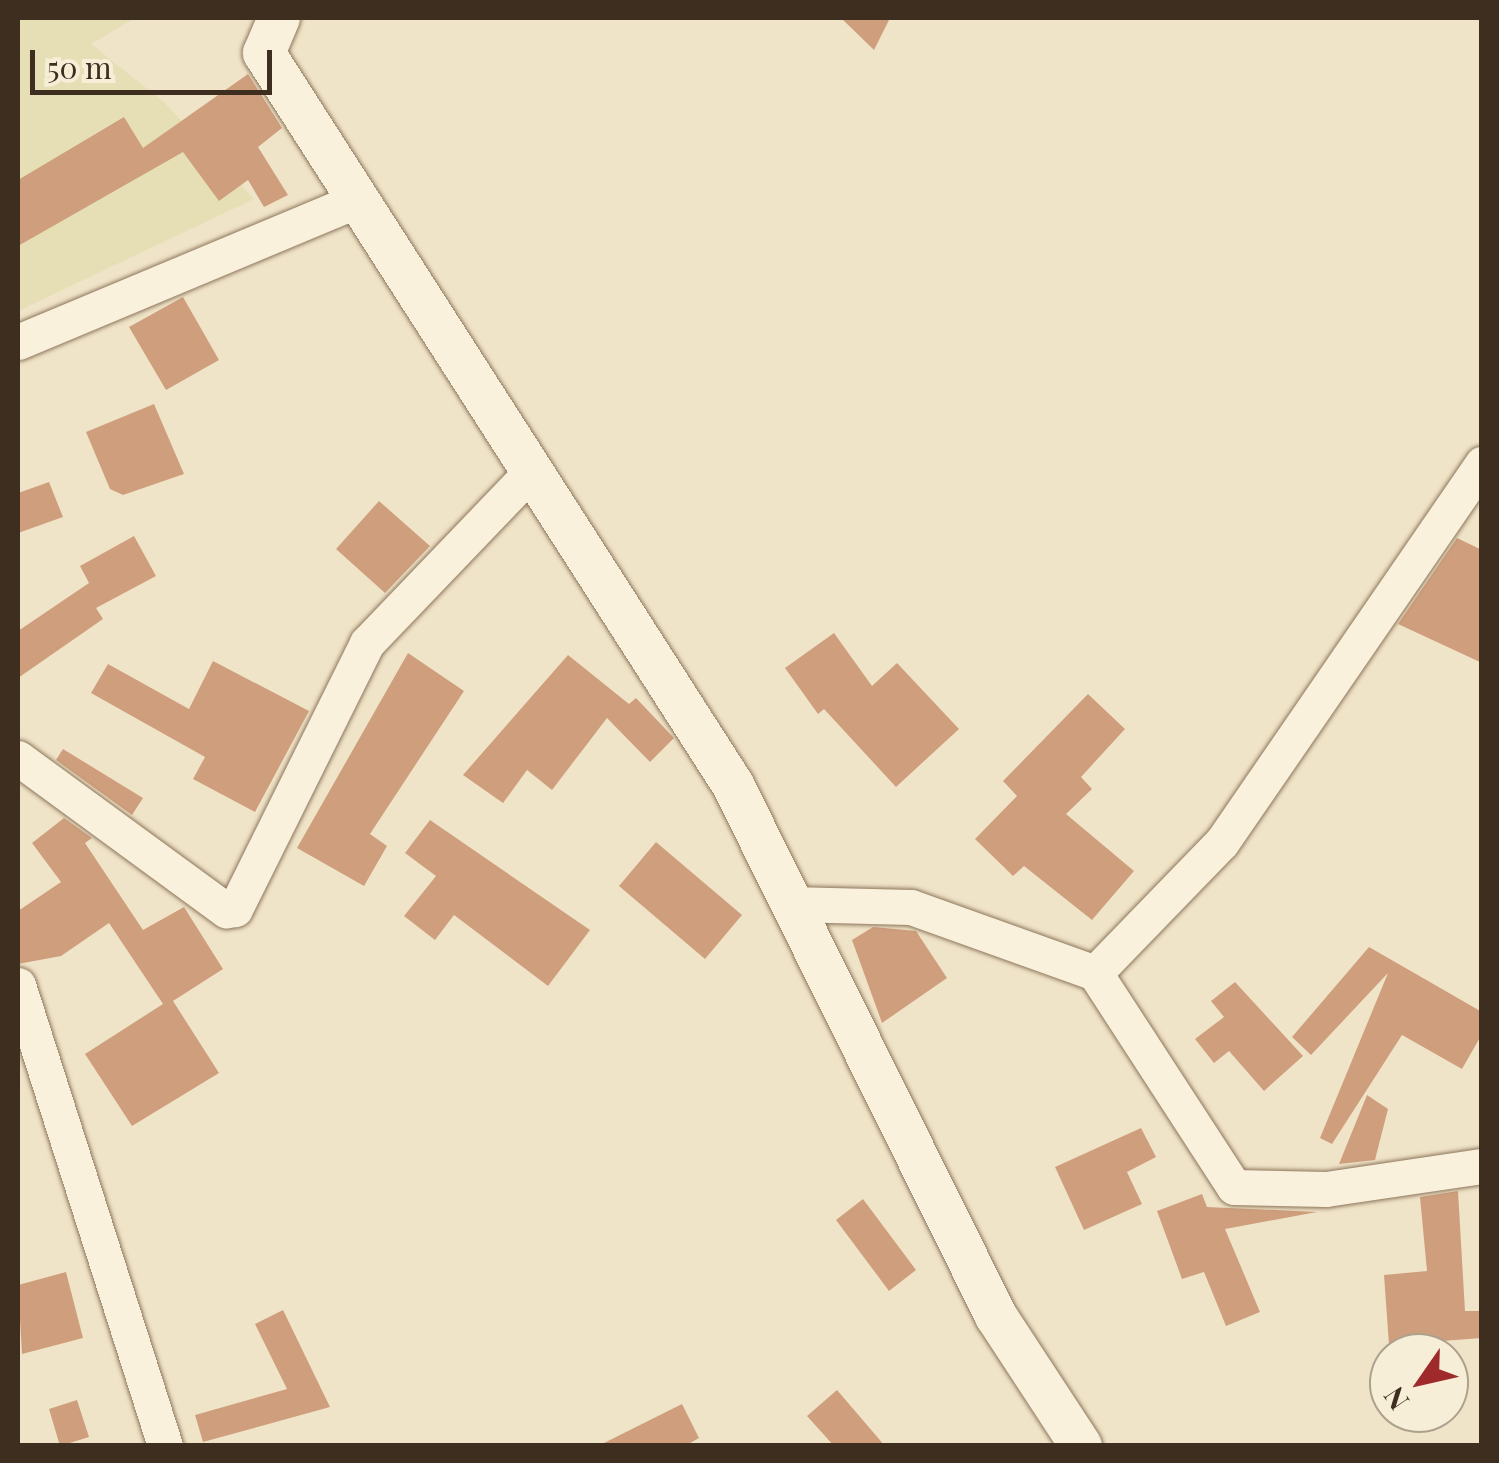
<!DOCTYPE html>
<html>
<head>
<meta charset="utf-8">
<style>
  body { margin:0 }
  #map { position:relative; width:1499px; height:1463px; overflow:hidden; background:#f0e4c8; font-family:"Playfair Display",serif }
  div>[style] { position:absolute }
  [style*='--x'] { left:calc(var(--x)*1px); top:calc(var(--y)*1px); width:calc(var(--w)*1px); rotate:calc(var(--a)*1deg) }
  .farmland>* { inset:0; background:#e6deb5 }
  .building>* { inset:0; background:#cf9f7d }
  .roads { filter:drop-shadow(0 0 2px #8d765c) drop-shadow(0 0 2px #8d765c) }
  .minor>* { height:35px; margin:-17.5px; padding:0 17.5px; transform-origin:17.5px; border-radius:17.5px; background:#faf1dc }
  .tertiary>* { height:42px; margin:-21px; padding:0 21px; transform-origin:21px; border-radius:21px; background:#faf1dc }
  span { translate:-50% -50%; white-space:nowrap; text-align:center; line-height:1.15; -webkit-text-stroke:9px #f7eed8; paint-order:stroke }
  .frame { position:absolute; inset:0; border:20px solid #3d2e20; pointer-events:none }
  .north { position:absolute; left:1369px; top:1333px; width:100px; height:100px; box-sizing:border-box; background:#f7eed8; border:2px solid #ada18e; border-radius:50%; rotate:236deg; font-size:28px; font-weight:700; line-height:40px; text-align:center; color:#3d2e20 }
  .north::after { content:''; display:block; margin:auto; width:35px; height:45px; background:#9e2a2b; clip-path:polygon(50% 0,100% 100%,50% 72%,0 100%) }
  .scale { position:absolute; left:30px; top:50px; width:242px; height:45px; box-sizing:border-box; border:5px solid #3d2e20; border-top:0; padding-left:12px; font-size:30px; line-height:35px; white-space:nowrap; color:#3d2e20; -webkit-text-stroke:8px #f7eed8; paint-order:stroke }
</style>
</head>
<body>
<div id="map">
  <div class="farmland">
    <i style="clip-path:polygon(18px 18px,135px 18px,91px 44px,165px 103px,254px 199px,18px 311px)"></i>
  </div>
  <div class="building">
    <i style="clip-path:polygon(841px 18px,890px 18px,874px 50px)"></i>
    <i style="clip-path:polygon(248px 74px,282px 128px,258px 147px,288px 195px,264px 207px,248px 180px,219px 201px,183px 152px,18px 246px,18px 180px,124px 117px,143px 148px)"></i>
    <i style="clip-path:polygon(183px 297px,219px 360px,166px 390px,129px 327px)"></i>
    <i style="clip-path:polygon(154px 404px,184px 474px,123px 495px,110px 489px,86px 432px)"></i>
    <i style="clip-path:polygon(49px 482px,63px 517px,18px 533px,18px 493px)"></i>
    <i style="clip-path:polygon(379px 501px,430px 546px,385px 593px,336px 549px)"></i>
    <i style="clip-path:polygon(134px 536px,156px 576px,96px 608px,103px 619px,18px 678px,18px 631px,89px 583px,80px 566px)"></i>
    <i style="clip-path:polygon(1457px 538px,1482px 550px,1482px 663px,1398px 624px)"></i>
    <i style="clip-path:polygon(834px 633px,872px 686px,897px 663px,959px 729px,896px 787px,824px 709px,818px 714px,785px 668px)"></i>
    <i style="clip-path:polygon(408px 653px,464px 691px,370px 834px,387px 846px,364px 886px,297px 848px)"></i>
    <i style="clip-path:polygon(568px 655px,629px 704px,636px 698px,674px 738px,650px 762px,607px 718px,552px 790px,527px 770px,503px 803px,463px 775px)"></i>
    <i style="clip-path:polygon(213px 661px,309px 711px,255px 812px,193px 779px,205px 757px,91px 693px,108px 664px,189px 709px)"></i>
    <i style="clip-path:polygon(1088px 694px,1125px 729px,1081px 777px,1092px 789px,1066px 814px,1134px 871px,1092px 920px,1024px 866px,1013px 876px,975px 839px,1017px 796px,1003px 781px)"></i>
    <i style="clip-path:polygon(63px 749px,143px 798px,132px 815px,56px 760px)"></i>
    <i style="clip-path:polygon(64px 818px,92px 838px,85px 843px,143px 930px,184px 907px,223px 969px,173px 1001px,219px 1073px,132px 1126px,85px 1054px,163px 1004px,109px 923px,61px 956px,18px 964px,18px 911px,61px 882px,32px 843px)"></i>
    <i style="clip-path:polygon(430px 820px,590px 930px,548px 986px,454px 915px,435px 940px,404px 916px,436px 876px,405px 853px)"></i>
    <i style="clip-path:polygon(656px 842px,742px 915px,705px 959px,619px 886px)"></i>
    <i style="clip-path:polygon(873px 927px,916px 931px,947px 978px,882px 1023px,852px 940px)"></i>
    <i style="clip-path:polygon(1369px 947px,1482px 1012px,1482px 1034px,1462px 1069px,1402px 1035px,1332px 1144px,1320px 1138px,1388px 973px,1311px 1055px,1292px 1037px)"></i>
    <i style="clip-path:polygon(1235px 982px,1303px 1056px,1264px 1091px,1229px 1051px,1214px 1063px,1195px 1039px,1224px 1017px,1211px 1001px)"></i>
    <i style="clip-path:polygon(1367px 1095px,1388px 1109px,1375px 1160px,1339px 1164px)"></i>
    <i style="clip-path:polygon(1141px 1128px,1156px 1157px,1127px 1172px,1142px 1204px,1084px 1230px,1055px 1167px)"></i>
    <i style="clip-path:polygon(1458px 1191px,1465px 1311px,1482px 1311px,1482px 1338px,1389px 1345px,1384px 1275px,1427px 1271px,1420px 1197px)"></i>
    <i style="clip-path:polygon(1202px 1194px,1207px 1207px,1317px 1212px,1225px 1229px,1260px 1312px,1226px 1326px,1204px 1272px,1182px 1279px,1157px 1211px)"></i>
    <i style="clip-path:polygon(863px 1199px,916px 1270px,889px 1291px,836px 1220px)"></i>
    <i style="clip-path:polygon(66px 1272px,83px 1338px,22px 1354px,18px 1285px)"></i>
    <i style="clip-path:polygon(283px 1310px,330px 1407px,203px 1442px,195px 1415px,287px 1389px,255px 1324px)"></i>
    <i style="clip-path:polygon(837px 1390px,885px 1446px,834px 1446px,807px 1416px)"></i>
    <i style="clip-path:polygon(77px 1400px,89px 1437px,60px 1446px,49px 1409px)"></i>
    <i style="clip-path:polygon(682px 1404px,699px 1438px,685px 1446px,598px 1446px)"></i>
  </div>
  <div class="roads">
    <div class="minor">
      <i style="--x:18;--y:342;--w:368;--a:-22.7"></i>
      <i style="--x:18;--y:758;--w:258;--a:36.2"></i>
      <i style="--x:226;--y:910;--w:9;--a:-6"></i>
      <i style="--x:235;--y:909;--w:297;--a:-63.6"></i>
      <i style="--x:367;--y:643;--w:233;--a:-46.2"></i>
      <i style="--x:790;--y:904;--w:121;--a:1.4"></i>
      <i style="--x:911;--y:907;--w:195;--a:19.7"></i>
      <i style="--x:1095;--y:973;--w:182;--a:-45.9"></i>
      <i style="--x:1222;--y:842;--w:459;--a:-55.5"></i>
      <i style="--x:1095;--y:973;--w:255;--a:57"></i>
      <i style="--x:1234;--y:1187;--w:92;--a:1.2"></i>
      <i style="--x:1326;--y:1189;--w:158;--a:-8.4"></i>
      <i style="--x:18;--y:985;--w:484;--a:72.3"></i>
    </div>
    <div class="tertiary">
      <i style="--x:279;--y:18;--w:38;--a:113"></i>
      <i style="--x:264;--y:53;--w:869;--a:57.35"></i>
      <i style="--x:733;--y:785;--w:593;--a:63.65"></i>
      <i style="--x:996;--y:1316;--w:155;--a:56.8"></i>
    </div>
  </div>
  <div class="frame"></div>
  <div class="north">N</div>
  <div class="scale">50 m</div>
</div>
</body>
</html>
